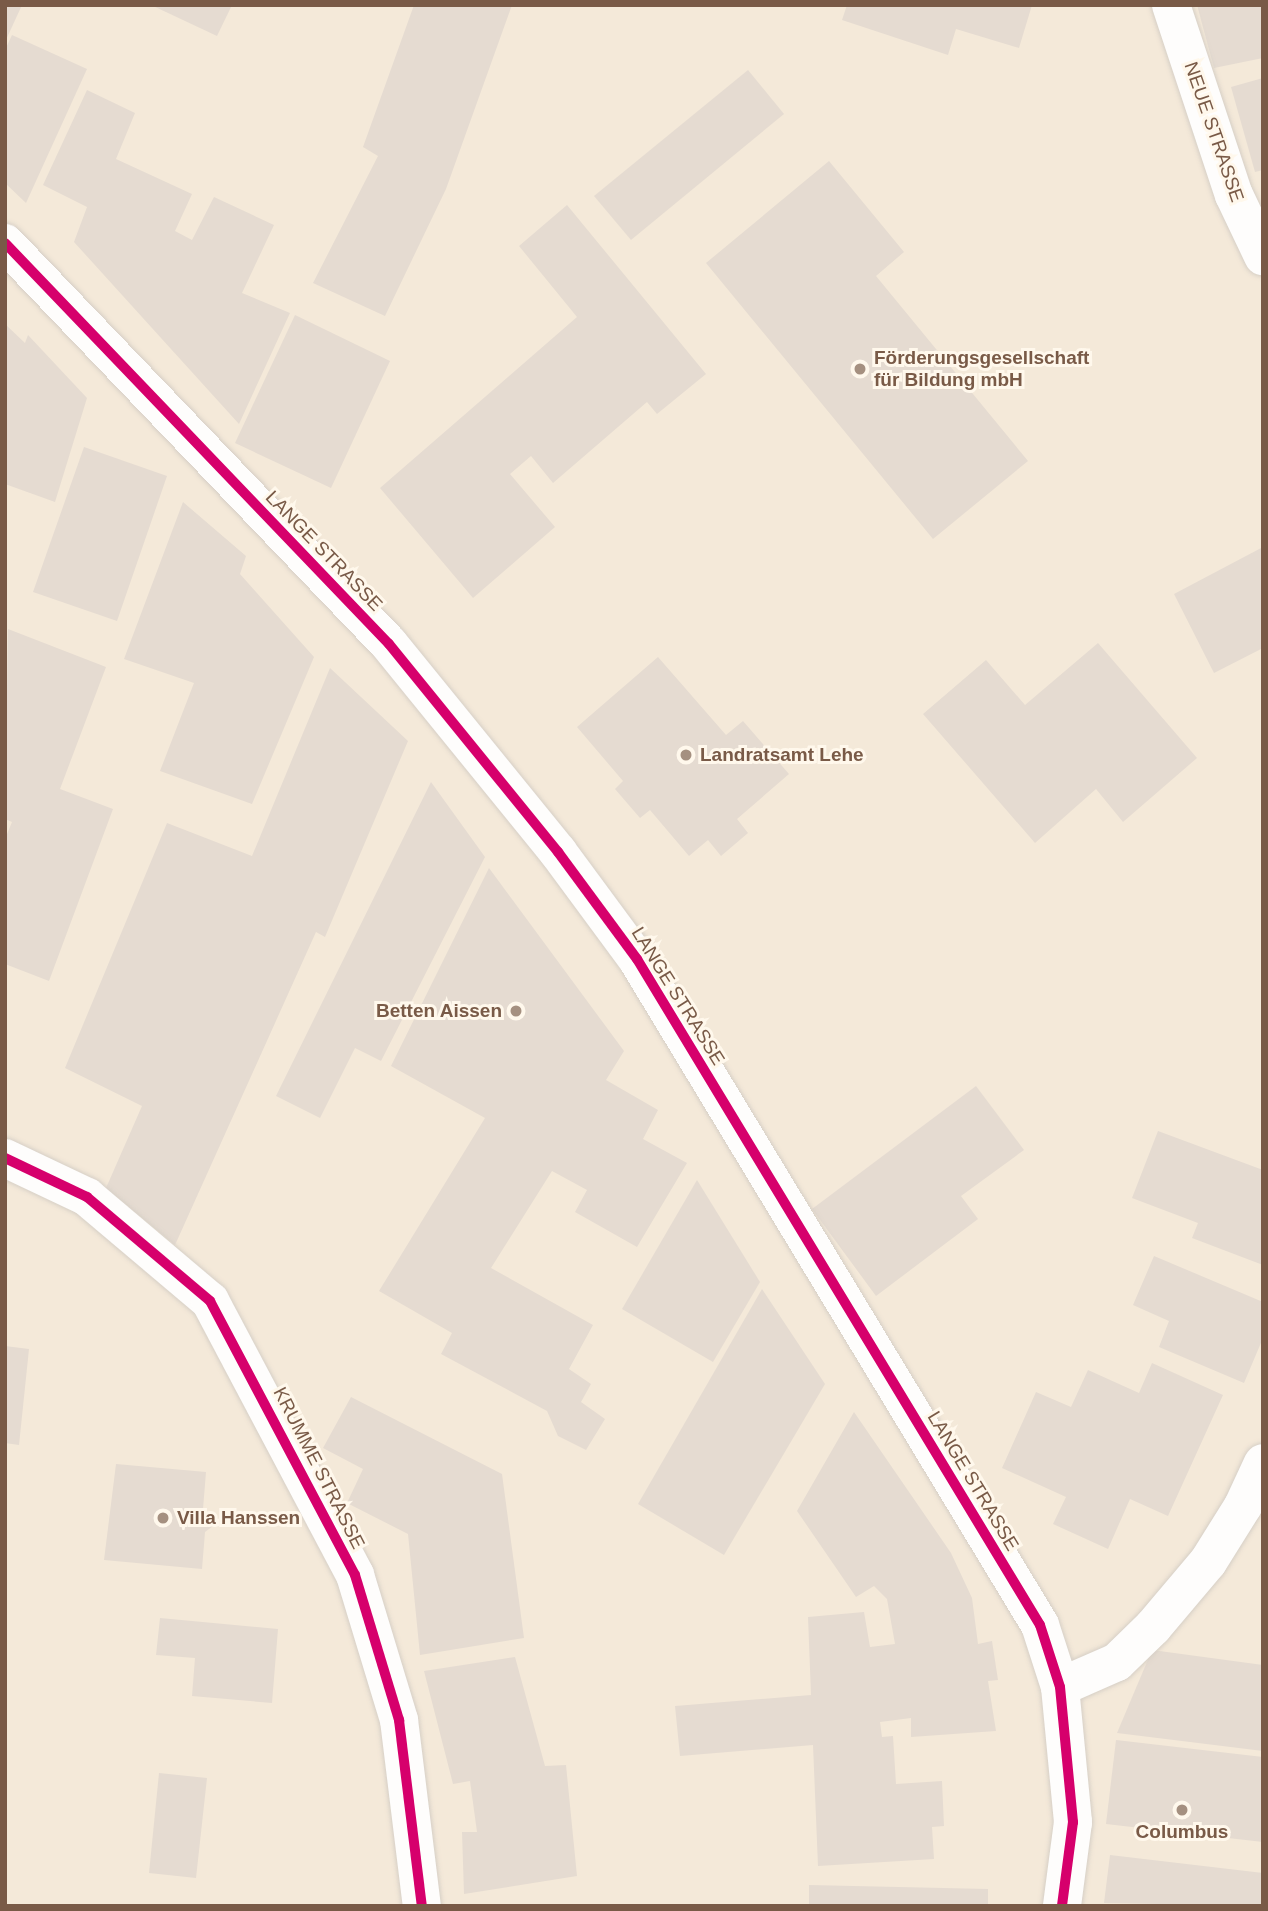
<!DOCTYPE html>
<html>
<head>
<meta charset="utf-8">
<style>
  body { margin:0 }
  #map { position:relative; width:1268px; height:1911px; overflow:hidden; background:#f8f3ea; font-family:Helvetica,sans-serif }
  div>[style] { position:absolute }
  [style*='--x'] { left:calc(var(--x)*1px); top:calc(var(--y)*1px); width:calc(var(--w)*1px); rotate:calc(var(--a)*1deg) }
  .residential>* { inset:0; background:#f4e9d9 }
  .building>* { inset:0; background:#e5dbd1 }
  .roads { filter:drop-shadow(0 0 2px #d6cfc6) drop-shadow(0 0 2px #d6cfc6) }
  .minor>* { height:38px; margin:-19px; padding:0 19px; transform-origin:19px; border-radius:19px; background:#fefdfc }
  .tertiary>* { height:38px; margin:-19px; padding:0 19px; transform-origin:19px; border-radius:19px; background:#fefdfc }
  .cycleway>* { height:10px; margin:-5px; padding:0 5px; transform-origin:5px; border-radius:5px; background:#d6006c }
  .dots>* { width:19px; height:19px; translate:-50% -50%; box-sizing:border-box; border:4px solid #fff8ec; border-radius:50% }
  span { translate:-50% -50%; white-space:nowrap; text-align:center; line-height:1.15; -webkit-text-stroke:6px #fff8ec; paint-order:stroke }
  .street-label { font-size:19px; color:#795a47 }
  .poi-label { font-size:19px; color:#795a47; font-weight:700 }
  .left { translate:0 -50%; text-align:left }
  .right { translate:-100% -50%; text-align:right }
  .frame { position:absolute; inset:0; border:7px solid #795a47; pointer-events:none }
</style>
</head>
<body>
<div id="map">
  <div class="residential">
    <i style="clip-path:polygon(5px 5px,1263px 5px,1263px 1906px,5px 1906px)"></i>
  </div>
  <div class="building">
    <i style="clip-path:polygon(5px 5px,22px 5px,5px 42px)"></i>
    <i style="clip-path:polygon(151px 5px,232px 5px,217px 36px)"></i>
    <i style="clip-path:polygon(414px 5px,512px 5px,446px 189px,385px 316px,313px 283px,378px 156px,363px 147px)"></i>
    <i style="clip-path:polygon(847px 5px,1032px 5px,1019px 48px,956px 29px,948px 55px,842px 20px)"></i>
    <i style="clip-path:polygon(1197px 5px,1263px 5px,1263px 58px,1214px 68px)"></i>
    <i style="clip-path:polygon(12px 35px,87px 69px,26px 203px,5px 183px,5px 50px)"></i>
    <i style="clip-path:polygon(748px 70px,784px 114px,631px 240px,594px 196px)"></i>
    <i style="clip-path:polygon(1263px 78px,1263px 170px,1255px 172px,1231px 87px)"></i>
    <i style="clip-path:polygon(87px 90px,135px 113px,116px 159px,192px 194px,175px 231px,192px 240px,214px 197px,274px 225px,242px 293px,290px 313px,239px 424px,74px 242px,87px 207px,43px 185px)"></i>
    <i style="clip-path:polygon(829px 161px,904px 252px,876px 276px,1028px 461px,933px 539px,706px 263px)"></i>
    <i style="clip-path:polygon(567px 205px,706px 374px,657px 414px,647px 402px,553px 483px,531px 456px,510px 474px,555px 527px,473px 598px,380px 488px,577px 317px,519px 246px)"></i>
    <i style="clip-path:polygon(295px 315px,390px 361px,331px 488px,235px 443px)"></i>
    <i style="clip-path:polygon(5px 324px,25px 343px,28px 335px,87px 398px,55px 502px,5px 484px)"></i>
    <i style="clip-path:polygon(84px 447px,167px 476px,117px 621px,33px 592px)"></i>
    <i style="clip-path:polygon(183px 502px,246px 556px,240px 574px,314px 657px,252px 804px,160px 771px,194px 683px,124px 659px)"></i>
    <i style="clip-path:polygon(1263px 547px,1263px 648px,1214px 673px,1174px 594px)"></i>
    <i style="clip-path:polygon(8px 629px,106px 667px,60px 789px,113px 809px,49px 981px,5px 964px,5px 839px,12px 822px,5px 819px)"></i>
    <i style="clip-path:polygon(1098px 643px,1197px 758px,1123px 822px,1096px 789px,1035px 843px,923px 714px,986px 660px,1025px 705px)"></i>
    <i style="clip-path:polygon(658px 657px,726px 735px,743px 721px,789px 774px,737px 819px,748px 833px,721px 856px,708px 840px,689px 856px,650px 810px,640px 818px,615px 789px,623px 781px,577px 727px)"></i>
    <i style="clip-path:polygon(330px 668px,408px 741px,325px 937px,316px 932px,175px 1245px,106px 1188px,142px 1106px,65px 1068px,167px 823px,252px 856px)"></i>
    <i style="clip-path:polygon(431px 782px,485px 857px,381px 1061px,355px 1048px,320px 1118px,276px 1096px)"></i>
    <i style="clip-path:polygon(489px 868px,624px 1051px,606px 1080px,658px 1110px,643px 1139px,687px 1163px,637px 1247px,575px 1212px,587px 1190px,552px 1171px,491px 1268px,593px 1325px,569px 1369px,591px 1384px,581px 1402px,605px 1419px,586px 1450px,558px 1436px,547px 1411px,441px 1354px,452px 1333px,379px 1291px,485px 1118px,391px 1066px)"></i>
    <i style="clip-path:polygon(976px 1086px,1024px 1150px,961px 1196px,978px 1219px,876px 1296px,812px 1209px)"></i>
    <i style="clip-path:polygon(1158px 1131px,1263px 1170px,1263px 1265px,1192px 1238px,1198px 1223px,1132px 1198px)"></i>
    <i style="clip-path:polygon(697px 1180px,760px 1282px,713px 1362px,622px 1309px)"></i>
    <i style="clip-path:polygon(1154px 1256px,1263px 1302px,1263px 1338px,1244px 1383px,1159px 1347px,1169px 1321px,1133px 1305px)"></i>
    <i style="clip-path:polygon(762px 1289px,825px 1384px,724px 1555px,638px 1504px)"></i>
    <i style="clip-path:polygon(5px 1346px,29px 1349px,19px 1445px,5px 1443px)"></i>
    <i style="clip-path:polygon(1152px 1363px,1223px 1395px,1168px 1516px,1130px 1499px,1108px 1549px,1053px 1524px,1066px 1497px,1002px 1468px,1036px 1392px,1071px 1407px,1088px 1370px,1139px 1393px)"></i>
    <i style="clip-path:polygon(351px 1397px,502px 1474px,524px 1638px,420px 1655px,408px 1534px,347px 1503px,363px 1469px,323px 1448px)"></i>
    <i style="clip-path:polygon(854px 1412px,951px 1553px,972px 1598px,978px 1644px,992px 1641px,998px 1680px,988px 1681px,996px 1731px,911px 1737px,911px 1718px,880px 1722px,882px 1737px,893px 1736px,896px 1784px,942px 1781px,944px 1826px,932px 1827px,934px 1859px,818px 1866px,813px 1745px,680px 1756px,675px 1706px,811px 1695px,808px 1617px,864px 1612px,870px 1647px,895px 1644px,887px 1599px,874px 1586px,856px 1597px,797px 1511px)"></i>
    <i style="clip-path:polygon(116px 1464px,206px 1472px,203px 1509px,214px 1517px,213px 1526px,205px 1532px,202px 1569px,104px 1560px)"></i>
    <i style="clip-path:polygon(160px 1618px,278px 1629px,272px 1703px,192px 1696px,195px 1658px,156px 1655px)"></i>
    <i style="clip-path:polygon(1152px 1650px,1263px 1665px,1263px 1751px,1117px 1733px)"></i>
    <i style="clip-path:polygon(515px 1657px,545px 1766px,566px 1765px,577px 1876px,464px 1894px,462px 1832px,477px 1832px,470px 1781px,453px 1784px,424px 1671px)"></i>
    <i style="clip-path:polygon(1116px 1740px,1263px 1757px,1263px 1842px,1106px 1824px)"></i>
    <i style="clip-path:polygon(159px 1773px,207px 1778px,196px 1878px,149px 1873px)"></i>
    <i style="clip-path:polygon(1110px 1855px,1263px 1873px,1263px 1906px,1104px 1903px)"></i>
    <i style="clip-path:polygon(809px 1885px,988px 1889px,988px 1906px,809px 1906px)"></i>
  </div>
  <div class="roads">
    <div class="minor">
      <i style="--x:1171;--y:5;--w:200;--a:71.7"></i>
      <i style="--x:1234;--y:195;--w:68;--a:64.6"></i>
      <i style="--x:5;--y:1158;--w:91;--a:25.4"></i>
      <i style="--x:87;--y:1197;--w:161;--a:40.2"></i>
      <i style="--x:210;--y:1301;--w:310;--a:62.1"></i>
      <i style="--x:355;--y:1575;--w:152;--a:73.1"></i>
      <i style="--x:399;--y:1720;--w:187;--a:83"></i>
      <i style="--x:1060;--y:1687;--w:62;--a:-23.7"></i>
      <i style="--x:1117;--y:1662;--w:50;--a:-44.2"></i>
      <i style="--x:1153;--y:1627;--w:85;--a:-49.8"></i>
      <i style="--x:1208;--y:1562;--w:66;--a:-58"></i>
      <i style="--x:1243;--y:1506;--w:47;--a:-65.1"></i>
    </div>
    <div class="tertiary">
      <i style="--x:5;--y:243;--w:555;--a:46.24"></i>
      <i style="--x:389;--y:644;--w:268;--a:50.9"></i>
      <i style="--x:558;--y:852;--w:133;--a:53.6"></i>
      <i style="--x:637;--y:959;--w:778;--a:58.82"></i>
      <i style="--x:1040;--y:1625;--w:65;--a:72.1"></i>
      <i style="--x:1060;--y:1687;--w:136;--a:84.5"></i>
      <i style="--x:1073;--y:1822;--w:85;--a:97.5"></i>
    </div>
  </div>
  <div class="cycleway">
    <i style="--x:5;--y:243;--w:555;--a:46.24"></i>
    <i style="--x:389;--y:644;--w:268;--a:50.9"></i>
    <i style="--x:558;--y:852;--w:133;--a:53.6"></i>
    <i style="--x:637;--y:959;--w:778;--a:58.82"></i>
    <i style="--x:1040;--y:1625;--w:65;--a:72.1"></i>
    <i style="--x:1060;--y:1687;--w:136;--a:84.5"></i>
    <i style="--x:1073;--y:1822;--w:85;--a:97.5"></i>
    <i style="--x:5;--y:1158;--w:91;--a:25.4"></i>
    <i style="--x:87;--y:1197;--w:161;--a:40.2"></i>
    <i style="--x:210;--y:1301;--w:310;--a:62.1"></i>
    <i style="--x:355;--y:1575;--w:152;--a:73.1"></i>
    <i style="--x:399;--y:1720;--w:187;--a:83"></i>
  </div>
  <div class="dots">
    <i style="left:860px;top:369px;background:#a59080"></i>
    <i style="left:686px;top:755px;background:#a59080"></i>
    <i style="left:516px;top:1011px;background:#a59080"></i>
    <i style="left:163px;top:1518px;background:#a59080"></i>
    <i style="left:1182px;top:1810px;background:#a59080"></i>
  </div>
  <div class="street-label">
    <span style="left:1214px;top:132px;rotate:71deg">NEUE STRASSE</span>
    <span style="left:324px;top:551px;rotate:46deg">LANGE STRASSE</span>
    <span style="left:678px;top:996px;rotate:58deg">LANGE STRASSE</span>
    <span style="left:319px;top:1468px;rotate:63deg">KRUMME STRASSE</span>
    <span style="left:973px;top:1481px;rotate:59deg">LANGE STRASSE</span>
  </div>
  <div class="poi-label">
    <span class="left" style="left:874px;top:369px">Förderungsgesellschaft<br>für Bildung mbH</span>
    <span class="left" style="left:700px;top:755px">Landratsamt Lehe</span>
    <span class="right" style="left:502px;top:1011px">Betten Aissen</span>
    <span class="left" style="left:177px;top:1518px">Villa Hanssen</span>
    <span style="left:1182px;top:1832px">Columbus</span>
  </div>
  <div class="frame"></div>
</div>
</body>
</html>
